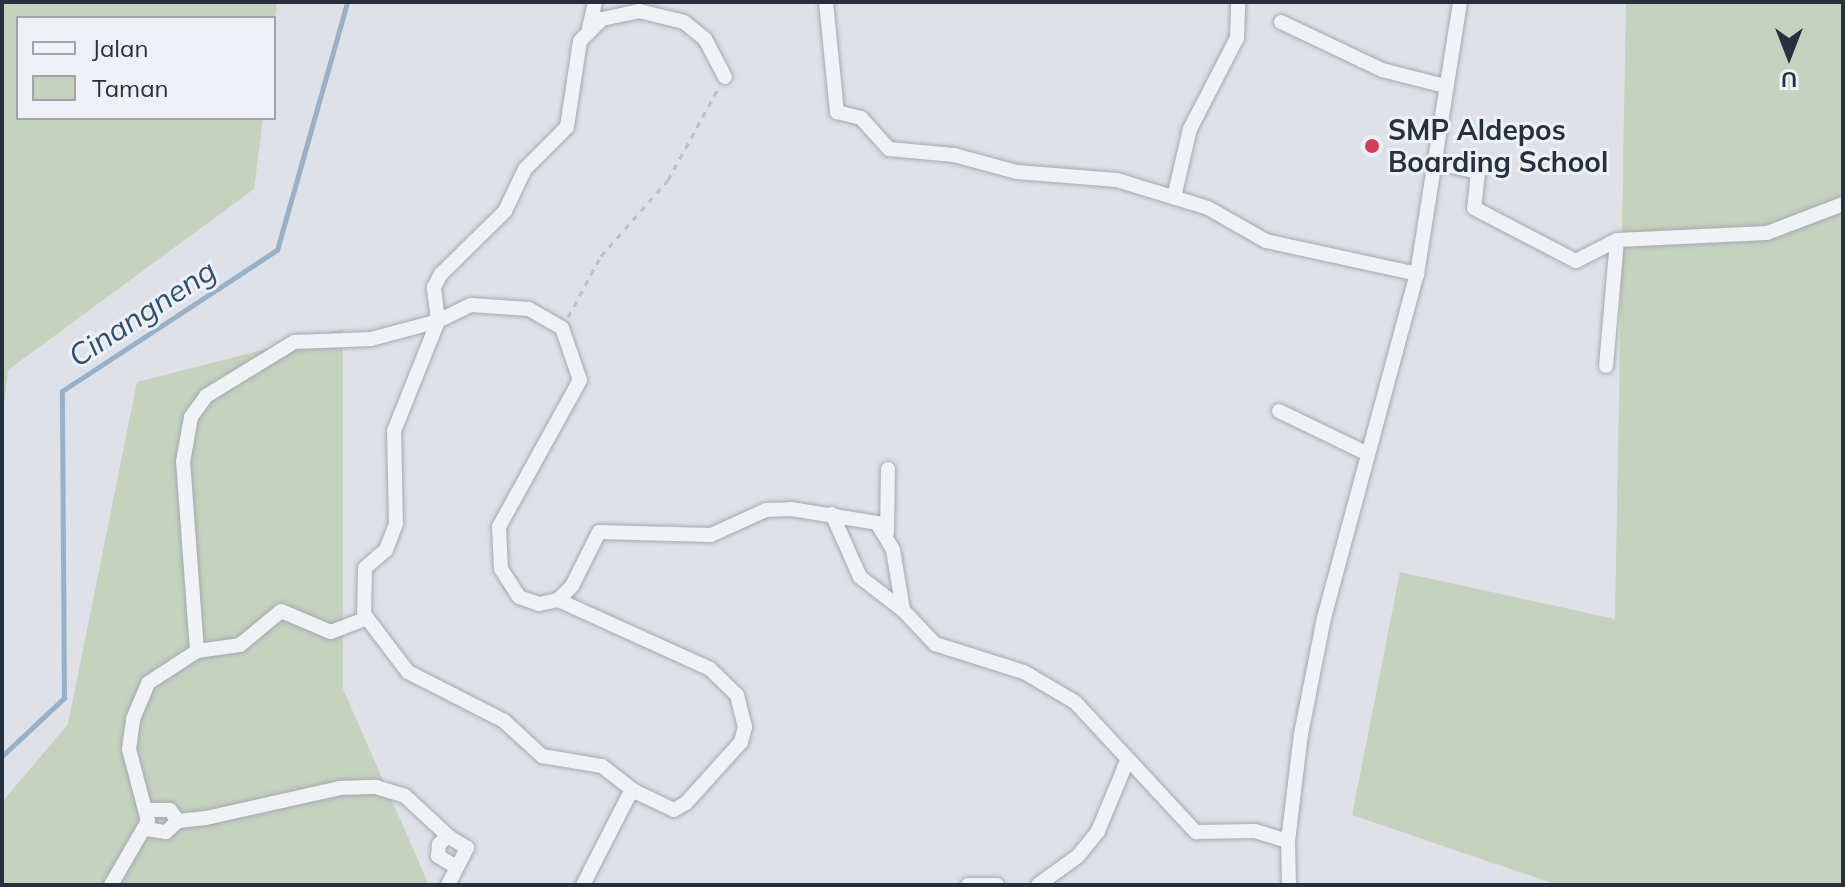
<!DOCTYPE html>
<html>
<head>
<meta charset="utf-8">
<style>
  body { margin:0 }
  #map { position:relative; width:1845px; height:887px; overflow:hidden; background:#dee2e8; font-family:Mulish,sans-serif }
  div>[style] { position:absolute }
  [style*='--x'] { left:calc(var(--x)*1px); top:calc(var(--y)*1px); width:calc(var(--w)*1px); rotate:calc(var(--a)*1deg) }
  .green>* { inset:0; background:#c4d2be }
  .stream>* { height:5px; margin:-2.5px; padding:0 2.5px; transform-origin:2.5px; border-radius:2.5px; background:#97b1ca }
  .path>* { height:3px; margin-top:-1.5px; transform-origin:0; background:repeating-linear-gradient(90deg,#bbc0c6 0 6px,transparent 0 12px) }
  .roads { filter:drop-shadow(0 0 2px #a3a9b2) drop-shadow(0 0 2px #a3a9b2) }
  .minor>* { height:14px; margin:-7px; padding:0 7px; transform-origin:7px; border-radius:7px; background:#f0f3f6 }
  .dots>* { width:22px; height:22px; translate:-50% -50%; box-sizing:border-box; border:4px solid #edf1f5; border-radius:50% }
  span { translate:-50% -50%; white-space:nowrap; text-align:center; line-height:1.15; -webkit-text-stroke:6px #edf1f5; paint-order:stroke }
  .poi-label { font-size:28px; color:#26303f; font-weight:700 }
  .left { translate:0 -50%; text-align:left }
  .water-label { font-size:30px; color:#2f5074; font-style:italic }
  .frame { position:absolute; inset:0; border:4px solid #26303f; pointer-events:none }
  .legend { position:absolute; left:16px; top:16px; width:260px; height:104px; box-sizing:border-box; background:#edf1f5; border:2px solid #9da4ac; margin:0; padding:10px 14px; list-style:none; font-size:24px; color:#26303f }
  .legend li { display:flex; align-items:center; gap:16px; height:40px }
  .legend b { width:40px; border:2px solid #9da4ac }
  .north { position:absolute; left:1749px; top:16px; width:80px; height:80px; -webkit-text-stroke:6px #edf1f5; paint-order:stroke; rotate:180deg; font-size:22px; font-weight:700; line-height:32px; text-align:center; color:#26303f }
  .north::after { content:''; display:block; margin:auto; width:28px; height:36px; background:#26303f; clip-path:polygon(50% 0,100% 100%,50% 72%,0 100%) }
</style>
</head>
<body>
<div id="map">
  <div class="green">
    <i style="clip-path:polygon(2px 2px,277px 2px,274px 28px,274px 18px,18px 18px,18px 118px,263px 118px,254px 189px,8px 370px,2px 422px)"></i>
    <i style="clip-path:polygon(1626px 2px,1843px 2px,1843px 885px,1558px 885px,1352px 815px,1400px 572px,1615px 619px)"></i>
    <i style="clip-path:polygon(343px 329px,343px 689px,429px 885px,2px 885px,2px 802px,68px 724px,137px 382px)"></i>
  </div>
  <div class="stream">
    <i style="--x:2;--y:756;--w:85;--a:-43.1"></i>
    <i style="--x:64;--y:698;--w:307;--a:-90.4"></i>
    <i style="--x:62;--y:391;--w:257;--a:-33.3"></i>
    <i style="--x:277;--y:250;--w:258;--a:-74.2"></i>
  </div>
  <div class="path">
    <i style="--x:568;--y:317;--w:69;--a:-61.6"></i>
    <i style="--x:601;--y:256;--w:101;--a:-48.6"></i>
    <i style="--x:668;--y:180;--w:106;--a:-61.3"></i>
    <i style="--x:2;--y:354;--w:1;--a:-45"></i>
  </div>
  <div class="roads">
    <div class="minor">
      <i style="--x:826;--y:2;--w:111;--a:84.3"></i>
      <i style="--x:837;--y:112;--w:25;--a:14"></i>
      <i style="--x:861;--y:118;--w:42;--a:47.9"></i>
      <i style="--x:889;--y:149;--w:65;--a:5.3"></i>
      <i style="--x:954;--y:155;--w:65;--a:15.1"></i>
      <i style="--x:1017;--y:172;--w:100;--a:4.6"></i>
      <i style="--x:1117;--y:180;--w:95;--a:17.1"></i>
      <i style="--x:1208;--y:208;--w:67;--a:29.6"></i>
      <i style="--x:1266;--y:241;--w:155;--a:12.3"></i>
      <i style="--x:1281;--y:22;--w:112;--a:25.4"></i>
      <i style="--x:1382;--y:70;--w:65;--a:14.3"></i>
      <i style="--x:589;--y:28;--w:27;--a:-77"></i>
      <i style="--x:1433;--y:162;--w:46;--a:12.5"></i>
      <i style="--x:1478;--y:172;--w:36;--a:96"></i>
      <i style="--x:1474;--y:208;--w:115;--a:27.5"></i>
      <i style="--x:1576;--y:261;--w:46;--a:-27.1"></i>
      <i style="--x:1617;--y:240;--w:150;--a:-2.7"></i>
      <i style="--x:1767;--y:233;--w:81;--a:-20.9"></i>
      <i style="--x:1174;--y:197;--w:70;--a:-76.8"></i>
      <i style="--x:1190;--y:129;--w:102;--a:-62.7"></i>
      <i style="--x:1237;--y:38;--w:36;--a:-88"></i>
      <i style="--x:1606;--y:366;--w:126;--a:-85"></i>
      <i style="--x:1279;--y:411;--w:97;--a:25.8"></i>
      <i style="--x:832;--y:514;--w:69;--a:66"></i>
      <i style="--x:860;--y:577;--w:54;--a:37.5"></i>
      <i style="--x:887;--y:533;--w:64;--a:-89.1"></i>
      <i style="--x:558;--y:600;--w:167;--a:24.4"></i>
      <i style="--x:710;--y:669;--w:37;--a:44"></i>
      <i style="--x:737;--y:695;--w:33;--a:76"></i>
      <i style="--x:745;--y:727;--w:16;--a:105"></i>
      <i style="--x:741;--y:742;--w:82;--a:132"></i>
      <i style="--x:686;--y:803;--w:14;--a:150"></i>
      <i style="--x:674;--y:810;--w:44;--a:-154.6"></i>
      <i style="--x:634;--y:791;--w:8;--a:135"></i>
      <i style="--x:628;--y:797;--w:99;--a:117.1"></i>
      <i style="--x:364;--y:617;--w:49;--a:-88.8"></i>
      <i style="--x:365;--y:568;--w:28;--a:-41"></i>
      <i style="--x:386;--y:550;--w:28;--a:-69"></i>
      <i style="--x:396;--y:524;--w:93;--a:-91.2"></i>
      <i style="--x:394;--y:431;--w:118;--a:-68.2"></i>
      <i style="--x:438;--y:321;--w:37;--a:-26"></i>
      <i style="--x:471;--y:305;--w:58;--a:3.9"></i>
      <i style="--x:529;--y:309;--w:38;--a:30"></i>
      <i style="--x:562;--y:328;--w:55;--a:70.9"></i>
      <i style="--x:580;--y:380;--w:168;--a:118.9"></i>
      <i style="--x:499;--y:527;--w:42;--a:87.3"></i>
      <i style="--x:501;--y:569;--w:33;--a:57"></i>
      <i style="--x:519;--y:597;--w:21;--a:19"></i>
      <i style="--x:539;--y:604;--w:19;--a:-12"></i>
      <i style="--x:558;--y:600;--w:20;--a:-45"></i>
      <i style="--x:572;--y:586;--w:60;--a:-63.4"></i>
      <i style="--x:599;--y:532;--w:112;--a:1.5"></i>
      <i style="--x:711;--y:535;--w:60;--a:-24.4"></i>
      <i style="--x:766;--y:510;--w:25;--a:-2"></i>
      <i style="--x:791;--y:509;--w:87;--a:9.2"></i>
      <i style="--x:877;--y:523;--w:31;--a:59"></i>
      <i style="--x:893;--y:550;--w:61;--a:80.5"></i>
      <i style="--x:903;--y:610;--w:47;--a:46.7"></i>
      <i style="--x:935;--y:644;--w:93;--a:17.5"></i>
      <i style="--x:1024;--y:672;--w:59;--a:30.5"></i>
      <i style="--x:1075;--y:702;--w:178;--a:47.1"></i>
      <i style="--x:1196;--y:832;--w:59;--a:-1"></i>
      <i style="--x:1255;--y:831;--w:34;--a:17"></i>
      <i style="--x:197;--y:651;--w:43;--a:-7.9"></i>
      <i style="--x:240;--y:645;--w:53;--a:-39.7"></i>
      <i style="--x:281;--y:611;--w:54;--a:22.8"></i>
      <i style="--x:331;--y:632;--w:39;--a:-21"></i>
      <i style="--x:367;--y:618;--w:68;--a:52.8"></i>
      <i style="--x:408;--y:672;--w:108;--a:27"></i>
      <i style="--x:504;--y:721;--w:52;--a:42.6"></i>
      <i style="--x:542;--y:756;--w:61;--a:9.5"></i>
      <i style="--x:602;--y:766;--w:41;--a:38"></i>
      <i style="--x:149;--y:810;--w:21;--a:0"></i>
      <i style="--x:170;--y:810;--w:14;--a:54"></i>
      <i style="--x:178;--y:821;--w:28;--a:-6"></i>
      <i style="--x:206;--y:818;--w:137;--a:-12.6"></i>
      <i style="--x:340;--y:788;--w:36;--a:-2"></i>
      <i style="--x:376;--y:787;--w:30;--a:17"></i>
      <i style="--x:405;--y:796;--w:59;--a:42.9"></i>
      <i style="--x:146;--y:829;--w:20;--a:9"></i>
      <i style="--x:166;--y:832;--w:16;--a:-43"></i>
      <i style="--x:111;--y:885;--w:74;--a:-60"></i>
      <i style="--x:148;--y:821;--w:74;--a:-104.8"></i>
      <i style="--x:129;--y:749;--w:30;--a:-82"></i>
      <i style="--x:133;--y:719;--w:39;--a:-67"></i>
      <i style="--x:148;--y:683;--w:59;--a:-33.1"></i>
      <i style="--x:197;--y:651;--w:190;--a:-94.2"></i>
      <i style="--x:183;--y:462;--w:46;--a:-79.9"></i>
      <i style="--x:191;--y:417;--w:26;--a:-54"></i>
      <i style="--x:206;--y:396;--w:103;--a:-31.5"></i>
      <i style="--x:294;--y:342;--w:77;--a:-2.2"></i>
      <i style="--x:371;--y:339;--w:69;--a:-15"></i>
      <i style="--x:438;--y:321;--w:34;--a:-97"></i>
      <i style="--x:434;--y:287;--w:15;--a:-62"></i>
      <i style="--x:441;--y:274;--w:90;--a:-44.5"></i>
      <i style="--x:505;--y:211;--w:47;--a:-64.5"></i>
      <i style="--x:525;--y:169;--w:59;--a:-45"></i>
      <i style="--x:567;--y:127;--w:87;--a:-81.4"></i>
      <i style="--x:580;--y:41;--w:31;--a:-45"></i>
      <i style="--x:602;--y:19;--w:38;--a:-12"></i>
      <i style="--x:639;--y:11;--w:46;--a:13.7"></i>
      <i style="--x:684;--y:22;--w:27;--a:39"></i>
      <i style="--x:705;--y:39;--w:43;--a:62.2"></i>
      <i style="--x:448;--y:885;--w:42;--a:-62.8"></i>
      <i style="--x:467;--y:848;--w:22;--a:-148"></i>
      <i style="--x:448;--y:836;--w:12;--a:138"></i>
      <i style="--x:439;--y:844;--w:12;--a:95"></i>
      <i style="--x:438;--y:856;--w:17;--a:31"></i>
      <i style="--x:968;--y:885;--w:29;--a:0"></i>
      <i style="--x:1038;--y:885;--w:49;--a:-35.9"></i>
      <i style="--x:1078;--y:856;--w:32;--a:-51"></i>
      <i style="--x:1098;--y:831;--w:78;--a:-67.4"></i>
      <i style="--x:1289;--y:885;--w:44;--a:-91.3"></i>
      <i style="--x:1288;--y:841;--w:108;--a:-83.1"></i>
      <i style="--x:1301;--y:734;--w:118;--a:-78.8"></i>
      <i style="--x:1324;--y:618;--w:356;--a:-74.9"></i>
      <i style="--x:1417;--y:274;--w:275;--a:-81"></i>
    </div>
  </div>
  <div class="dots">
    <i style="left:1372px;top:146px;background:#d23d57"></i>
  </div>
  <div class="poi-label">
    <span class="left" style="left:1388px;top:146px">SMP Aldepos<br>Boarding School</span>
  </div>
  <div class="water-label">
    <span style="left:142px;top:313px;rotate:-33deg">Cinangneng</span>
  </div>
  <div class="frame"></div>
  <ul class="legend">
  <li><b style="height:10px;background:#f0f3f6"></b>Jalan</li>
  <li><b style="height:22px;background:#c4d2be"></b>Taman</li>
  </ul>
  <div class="north">U</div>
</div>
</body>
</html>
